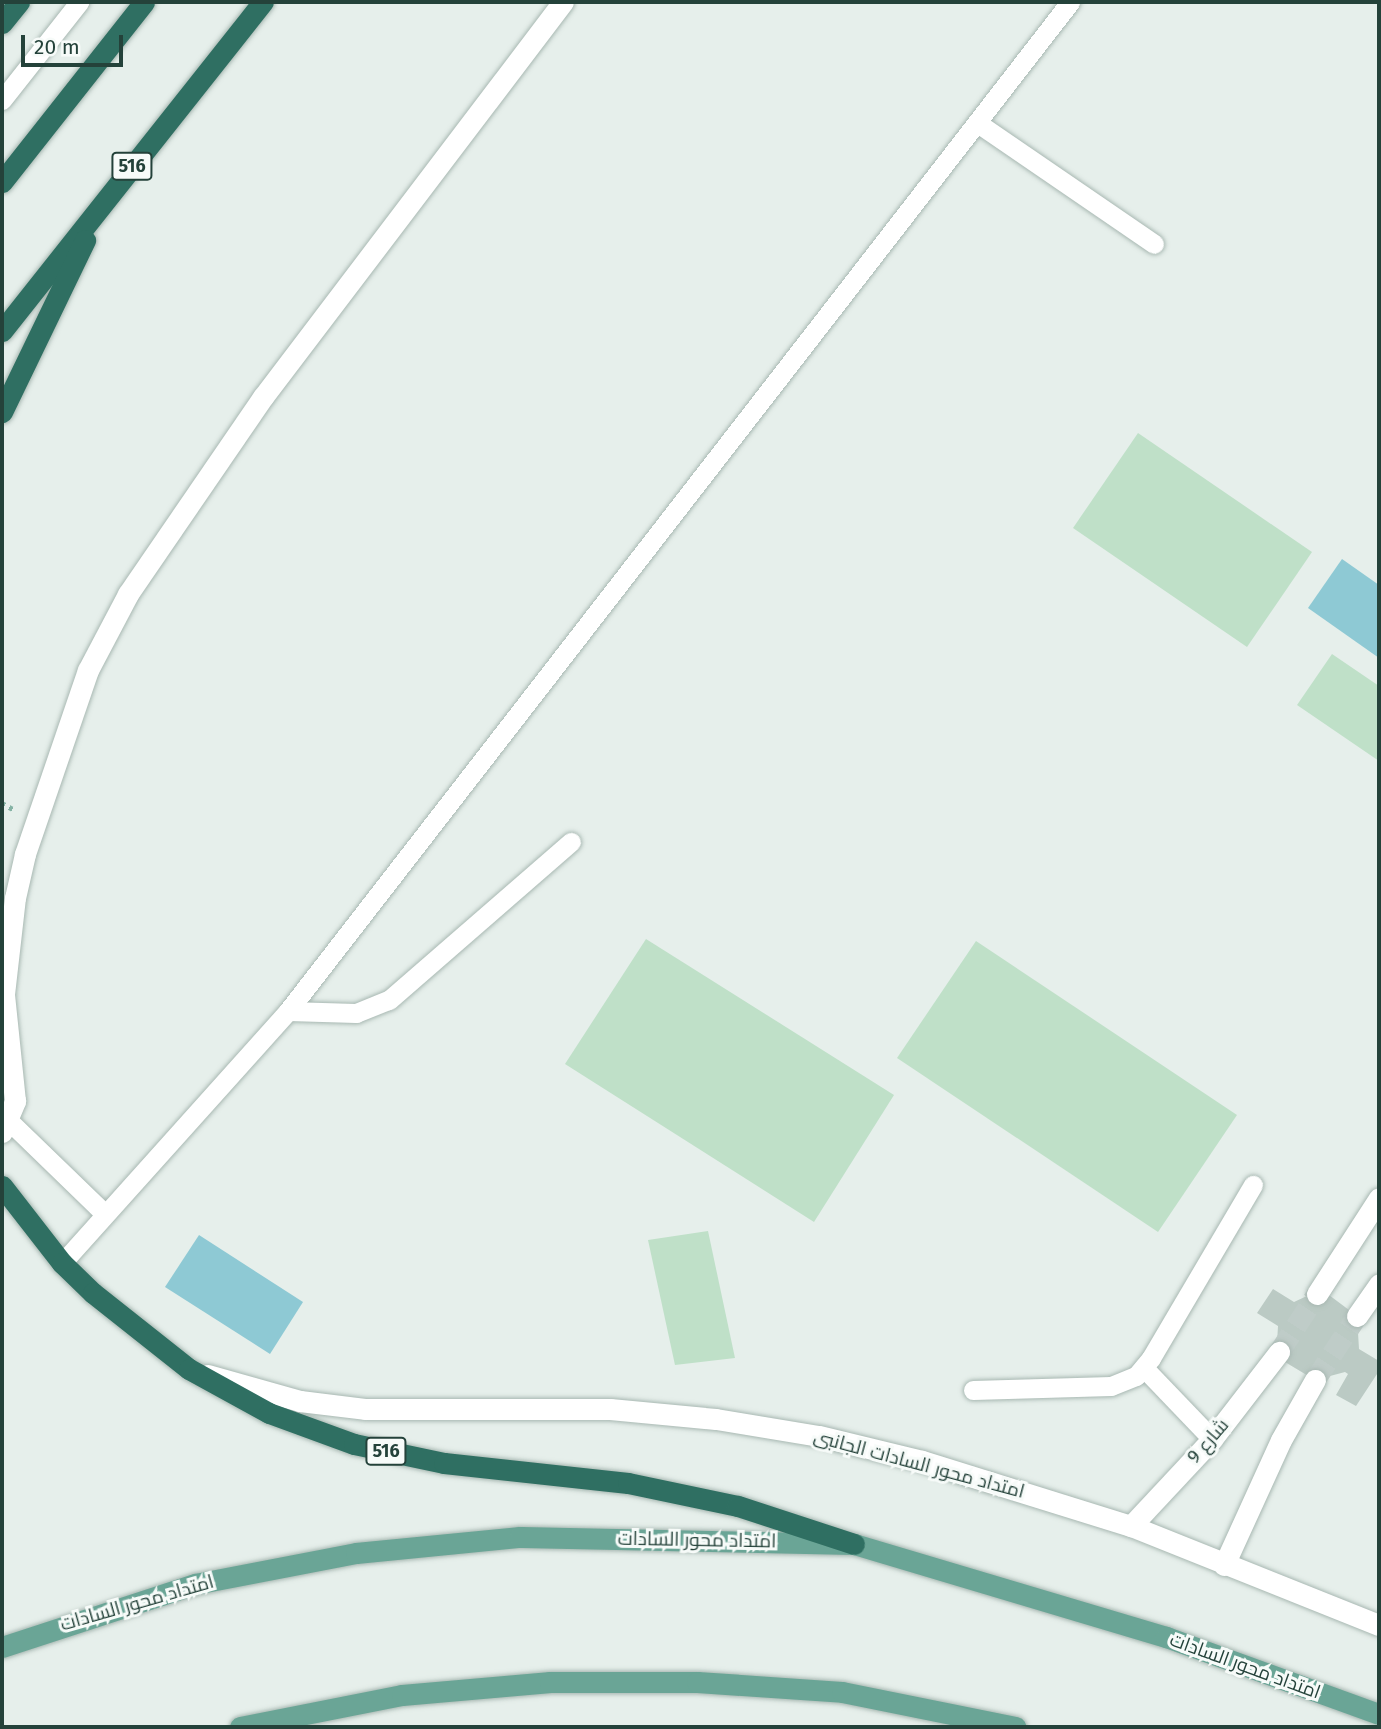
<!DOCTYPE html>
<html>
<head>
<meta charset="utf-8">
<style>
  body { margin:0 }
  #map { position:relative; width:1381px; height:1729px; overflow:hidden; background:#e6efeb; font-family:"Fira Sans",Cairo,sans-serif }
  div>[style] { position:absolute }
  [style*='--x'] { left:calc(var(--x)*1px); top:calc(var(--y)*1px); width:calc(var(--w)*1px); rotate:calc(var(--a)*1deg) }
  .green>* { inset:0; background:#bfe0c8 }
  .water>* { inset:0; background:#8ec9d4 }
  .building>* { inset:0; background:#bbcac4 }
  .secondary-tunnel>* { height:21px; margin-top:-10.5px; transform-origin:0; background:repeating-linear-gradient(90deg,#bfccc8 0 21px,transparent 0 31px) }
  .path>* { height:4.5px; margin-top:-2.25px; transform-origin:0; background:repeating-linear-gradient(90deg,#86b3a5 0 3.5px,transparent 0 8.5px) }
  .roads { filter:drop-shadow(0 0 2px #a8b8b2) drop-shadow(0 0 2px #a8b8b2) }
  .lane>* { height:19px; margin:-9.5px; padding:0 9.5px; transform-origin:9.5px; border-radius:9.5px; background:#fff }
  .secondary>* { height:21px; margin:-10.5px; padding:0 10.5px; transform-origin:10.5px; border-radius:10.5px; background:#fff }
  .primary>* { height:21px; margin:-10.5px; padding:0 10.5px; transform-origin:10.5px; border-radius:10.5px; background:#6aa596 }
  .highway>* { height:21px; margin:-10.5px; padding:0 10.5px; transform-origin:10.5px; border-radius:10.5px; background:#2f6f62 }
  span { translate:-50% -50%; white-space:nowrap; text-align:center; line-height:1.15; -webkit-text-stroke:6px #f7fbf9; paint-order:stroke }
  .shield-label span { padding:2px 5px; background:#f7fbf9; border:2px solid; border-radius:5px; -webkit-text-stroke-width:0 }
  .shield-label { font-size:18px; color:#24423a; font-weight:700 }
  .street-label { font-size:19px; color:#24423a }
  .frame { position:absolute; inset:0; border:4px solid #24423a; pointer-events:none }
  .scale { position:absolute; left:21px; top:35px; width:102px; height:32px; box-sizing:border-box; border:4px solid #24423a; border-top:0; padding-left:9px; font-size:21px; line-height:24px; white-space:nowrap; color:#24423a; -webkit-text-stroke:5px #f7fbf9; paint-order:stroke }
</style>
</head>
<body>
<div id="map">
  <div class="green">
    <i style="clip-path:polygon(1138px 433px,1312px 552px,1247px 647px,1073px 528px)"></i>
    <i style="clip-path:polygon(1332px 654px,1379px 686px,1379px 761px,1297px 705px)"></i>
    <i style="clip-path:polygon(646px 939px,894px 1095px,814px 1222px,565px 1064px)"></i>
    <i style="clip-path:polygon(976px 941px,1237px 1115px,1158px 1232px,897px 1058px)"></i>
    <i style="clip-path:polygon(708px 1231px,735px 1358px,675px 1365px,648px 1240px)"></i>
  </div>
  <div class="water">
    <i style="clip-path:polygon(1342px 559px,1379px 585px,1379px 658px,1308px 608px)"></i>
    <i style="clip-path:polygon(199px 1235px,303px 1302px,270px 1354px,165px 1287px)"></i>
  </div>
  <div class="building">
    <i style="clip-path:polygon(1273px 1289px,1294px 1302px,1309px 1295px,1329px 1295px,1357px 1316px,1359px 1349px,1379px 1361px,1379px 1371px,1356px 1406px,1336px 1395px,1348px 1374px,1345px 1372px,1315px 1380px,1285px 1362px,1277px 1343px,1278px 1326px,1257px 1313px)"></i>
  </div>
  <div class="secondary-tunnel">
    <i style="--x:1279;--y:1352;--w:69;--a:-56.8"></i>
    <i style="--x:1315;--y:1380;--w:77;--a:-56.7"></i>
  </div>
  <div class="path">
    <i style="--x:2;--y:803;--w:13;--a:29"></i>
  </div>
  <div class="roads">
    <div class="lane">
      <i style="--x:2;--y:100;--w:125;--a:-51.8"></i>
      <i style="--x:979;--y:124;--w:212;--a:34.4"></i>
      <i style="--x:288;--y:1011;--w:68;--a:1.7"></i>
      <i style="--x:356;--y:1013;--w:35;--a:-22"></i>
      <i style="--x:389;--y:1000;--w:241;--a:-41"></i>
      <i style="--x:9;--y:1121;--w:131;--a:44.1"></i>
      <i style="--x:62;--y:1263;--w:338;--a:-48.1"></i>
      <i style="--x:288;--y:1011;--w:1277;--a:-52.22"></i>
      <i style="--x:1144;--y:1368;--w:98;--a:46.2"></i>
      <i style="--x:973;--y:1390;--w:138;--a:-1.7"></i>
      <i style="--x:1111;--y:1386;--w:27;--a:-22"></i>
      <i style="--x:1136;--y:1376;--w:23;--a:-50"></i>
      <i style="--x:1151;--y:1358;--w:201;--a:-59.5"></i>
    </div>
    <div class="secondary">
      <i style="--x:2;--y:1132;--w:34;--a:-67"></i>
      <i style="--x:15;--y:1101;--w:108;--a:-95.9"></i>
      <i style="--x:4;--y:994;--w:97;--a:-83.5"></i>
      <i style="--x:15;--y:898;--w:45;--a:-77.2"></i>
      <i style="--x:25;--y:854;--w:194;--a:-71.1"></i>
      <i style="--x:88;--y:670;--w:86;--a:-62.2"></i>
      <i style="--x:128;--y:594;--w:239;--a:-55.6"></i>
      <i style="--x:263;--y:397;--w:496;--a:-52.8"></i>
      <i style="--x:1317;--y:1294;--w:114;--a:-57.1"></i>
      <i style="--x:1357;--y:1316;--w:39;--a:-55"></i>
      <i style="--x:208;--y:1375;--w:96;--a:15.8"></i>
      <i style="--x:300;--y:1401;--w:65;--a:7"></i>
      <i style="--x:365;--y:1409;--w:245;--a:0"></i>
      <i style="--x:610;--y:1409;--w:106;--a:5.4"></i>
      <i style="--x:716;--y:1419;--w:104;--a:9.4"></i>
      <i style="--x:819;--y:1436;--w:106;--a:13.6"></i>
      <i style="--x:922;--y:1461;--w:219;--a:17.3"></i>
      <i style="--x:1131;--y:1526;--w:267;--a:21.8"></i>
      <i style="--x:1131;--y:1526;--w:119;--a:-47"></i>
      <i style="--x:1212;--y:1439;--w:110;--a:-52.4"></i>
      <i style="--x:1224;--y:1565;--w:137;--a:-65.5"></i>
      <i style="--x:1281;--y:1440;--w:69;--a:-60.5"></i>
    </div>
    <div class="primary">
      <i style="--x:2;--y:1647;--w:203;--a:-18.1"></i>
      <i style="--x:195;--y:1584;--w:164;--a:-10.9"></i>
      <i style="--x:356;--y:1553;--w:165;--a:-5.6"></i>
      <i style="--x:520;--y:1537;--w:334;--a:1.2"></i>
      <i style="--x:854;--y:1544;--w:326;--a:16.6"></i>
      <i style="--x:1166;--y:1637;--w:226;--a:19.9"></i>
      <i style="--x:240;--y:1727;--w:165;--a:-11.2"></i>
      <i style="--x:402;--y:1695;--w:149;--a:-5"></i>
      <i style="--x:550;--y:1682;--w:147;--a:0"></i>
      <i style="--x:697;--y:1682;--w:145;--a:3.9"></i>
      <i style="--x:842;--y:1692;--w:177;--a:11.4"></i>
    </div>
    <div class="highway">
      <i style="--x:2;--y:23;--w:27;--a:-51"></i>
      <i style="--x:2;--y:182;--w:229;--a:-51.7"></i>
      <i style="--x:2;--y:331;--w:420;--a:-51.6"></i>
      <i style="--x:2;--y:412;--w:191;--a:-64.2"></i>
      <i style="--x:2;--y:1186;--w:98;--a:52.1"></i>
      <i style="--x:62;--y:1263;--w:43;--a:44.1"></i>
      <i style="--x:93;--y:1293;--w:122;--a:38.4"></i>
      <i style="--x:189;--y:1369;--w:91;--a:28.8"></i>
      <i style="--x:269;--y:1413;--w:90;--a:20"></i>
      <i style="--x:354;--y:1444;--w:92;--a:11.9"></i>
      <i style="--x:444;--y:1463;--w:185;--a:6.2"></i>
      <i style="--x:628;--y:1483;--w:112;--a:11.8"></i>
      <i style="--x:738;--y:1506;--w:122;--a:18.1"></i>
    </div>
  </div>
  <div class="shield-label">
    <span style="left:132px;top:166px">516</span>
    <span style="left:386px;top:1451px">516</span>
  </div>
  <div class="street-label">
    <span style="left:1208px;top:1441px;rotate:-49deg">شارع 9</span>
    <span style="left:919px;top:1464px;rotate:15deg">امتداد محور السادات الجانبى</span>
    <span style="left:697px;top:1540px;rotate:1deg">امتداد محور السادات</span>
    <span style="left:137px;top:1603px;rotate:-16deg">امتداد محور السادات</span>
    <span style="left:1245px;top:1666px;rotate:20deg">امتداد محور السادات</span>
  </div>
  <div class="frame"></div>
  <div class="scale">20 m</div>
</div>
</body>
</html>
